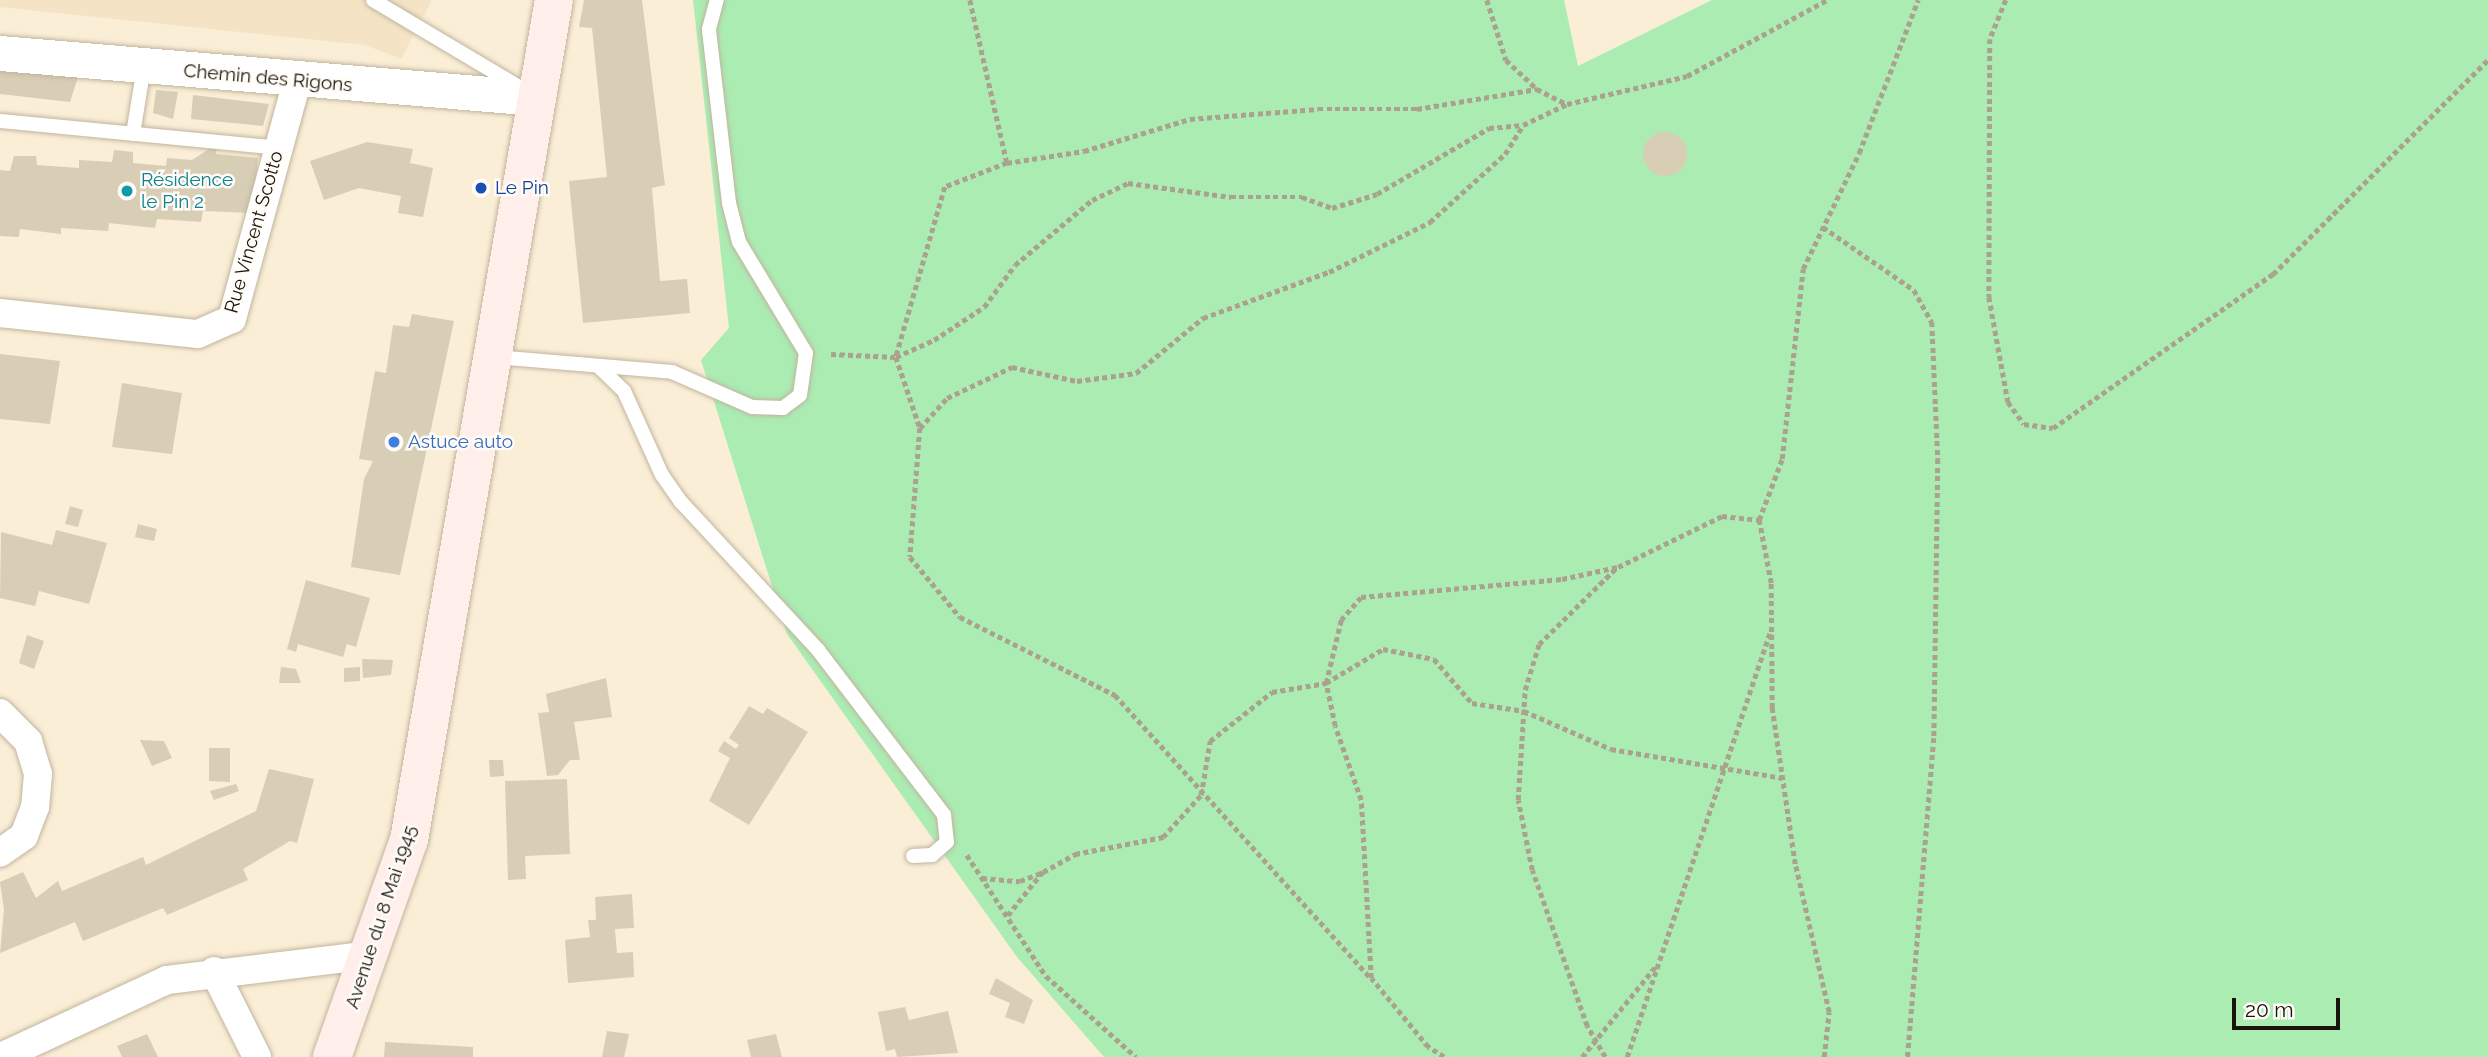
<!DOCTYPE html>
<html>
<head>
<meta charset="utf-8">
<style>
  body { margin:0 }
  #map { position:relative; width:2488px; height:1057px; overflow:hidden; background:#faeed6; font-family:Raleway,sans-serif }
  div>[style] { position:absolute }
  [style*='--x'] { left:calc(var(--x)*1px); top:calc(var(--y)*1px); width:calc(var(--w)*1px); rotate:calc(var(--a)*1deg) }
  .built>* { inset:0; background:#f4e4c5 }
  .green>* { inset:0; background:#abecb3 }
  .building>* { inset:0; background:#d8cdb5 }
  .round { border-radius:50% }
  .path>* { height:4.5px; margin-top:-2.25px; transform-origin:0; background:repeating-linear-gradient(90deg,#aaa18e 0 5px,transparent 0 8.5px) }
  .roads { filter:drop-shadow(0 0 2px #c0b59e) drop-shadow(0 0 2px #c0b59e) }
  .service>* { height:14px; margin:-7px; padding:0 7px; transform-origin:7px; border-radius:7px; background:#fff }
  .minor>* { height:28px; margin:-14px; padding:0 14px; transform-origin:14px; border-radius:14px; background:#fff }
  .tertiary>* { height:35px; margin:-17.5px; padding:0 17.5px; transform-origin:17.5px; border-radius:17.5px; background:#fff }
  .secondary>* { height:38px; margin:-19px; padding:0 19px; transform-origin:19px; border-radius:19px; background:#ffeeea }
  .dots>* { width:19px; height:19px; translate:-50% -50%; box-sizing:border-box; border:4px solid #fffcf8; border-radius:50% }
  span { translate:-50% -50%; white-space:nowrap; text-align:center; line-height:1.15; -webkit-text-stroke:5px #fffcf8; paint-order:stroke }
  .street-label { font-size:19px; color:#18140b }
  .culture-label { font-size:19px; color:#0d838f }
  .left { translate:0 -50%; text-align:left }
  .transit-label { font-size:19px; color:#164399 }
  .shop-label { font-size:19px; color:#366cbe }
  .scale { position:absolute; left:2232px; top:998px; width:108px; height:32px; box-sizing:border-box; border:4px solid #18140b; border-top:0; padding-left:9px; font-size:21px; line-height:24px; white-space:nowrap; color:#18140b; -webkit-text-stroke:5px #fffcf8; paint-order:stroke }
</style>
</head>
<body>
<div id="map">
  <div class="built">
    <i style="clip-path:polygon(0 0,432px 0,401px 59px,365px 45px,0 7px)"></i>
  </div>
  <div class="green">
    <i style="clip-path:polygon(693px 0,1564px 0,1578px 66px,1712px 0,2488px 0,2488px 1057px,1104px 1057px,1017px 957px,787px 634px,701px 360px,729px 328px)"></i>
  </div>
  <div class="building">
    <i style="clip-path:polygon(584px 0,642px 0,665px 185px,652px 188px,660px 281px,687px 279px,690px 313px,583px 323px,569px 181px,607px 177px,592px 28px,579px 27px)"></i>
    <i style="clip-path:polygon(0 68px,5px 67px,78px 77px,70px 102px,0 94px)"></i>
    <i style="clip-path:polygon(156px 90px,178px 92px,173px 119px,153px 113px)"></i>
    <i style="clip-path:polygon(193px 95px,269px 104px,263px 126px,191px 119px)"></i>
    <i class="round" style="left:1643px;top:132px;width:44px;height:44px"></i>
    <i style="clip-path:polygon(367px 142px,413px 149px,410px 163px,433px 168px,423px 217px,398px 213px,401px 196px,359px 188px,324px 200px,310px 161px)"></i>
    <i style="clip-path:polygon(217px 144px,216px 154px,258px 158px,252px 213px,203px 211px,201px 222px,157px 219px,155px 228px,109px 223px,108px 231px,61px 228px,61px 234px,20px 229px,19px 237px,0 236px,0 170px,10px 171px,14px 156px,36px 156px,37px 165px,79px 168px,79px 160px,112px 162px,114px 150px,133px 152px,133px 163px,166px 166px,167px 158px,192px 160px)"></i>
    <i style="clip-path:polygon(412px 314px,454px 321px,400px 575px,351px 567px,364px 479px,373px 461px,359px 459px,375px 371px,386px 373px,393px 325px,409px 327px)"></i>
    <i style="clip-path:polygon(0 354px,60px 361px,50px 424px,0 419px)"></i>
    <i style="clip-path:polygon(122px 383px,182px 393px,172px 454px,112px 447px)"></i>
    <i style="clip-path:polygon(70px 506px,83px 510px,78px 527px,65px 524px)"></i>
    <i style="clip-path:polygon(138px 524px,157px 529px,154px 541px,135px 537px)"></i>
    <i style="clip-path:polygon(56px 530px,107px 543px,89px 604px,39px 591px,35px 606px,0 598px,1px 532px,52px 545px)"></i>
    <i style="clip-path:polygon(306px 580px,370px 598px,356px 647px,347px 644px,343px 657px,298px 644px,296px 652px,287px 649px)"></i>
    <i style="clip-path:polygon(27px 635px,44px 641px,34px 669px,19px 663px)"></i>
    <i style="clip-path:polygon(362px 659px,393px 660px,391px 675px,363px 678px)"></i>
    <i style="clip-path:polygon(281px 667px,296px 669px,301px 683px,279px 683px)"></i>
    <i style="clip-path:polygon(360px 667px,360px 681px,344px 682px,344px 668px)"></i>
    <i style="clip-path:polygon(606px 678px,612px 717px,574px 722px,580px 760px,570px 760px,558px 775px,547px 776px,538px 713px,549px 712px,546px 694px)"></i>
    <i style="clip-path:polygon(749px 706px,763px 714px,767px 708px,808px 732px,749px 825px,709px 801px,730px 758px,718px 751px,724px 741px,736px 749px,739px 745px,729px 738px)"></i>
    <i style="clip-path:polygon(140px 740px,164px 741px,172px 758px,152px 766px)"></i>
    <i style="clip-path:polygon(209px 748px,230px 748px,230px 782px,209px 781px)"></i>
    <i style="clip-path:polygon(489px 760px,503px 760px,504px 776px,490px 777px)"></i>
    <i style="clip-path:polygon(269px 769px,314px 779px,297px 843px,290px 841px,243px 869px,248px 880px,167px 915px,163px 908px,83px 941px,75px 922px,0 953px,4px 910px,0 882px,23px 872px,36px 898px,58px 881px,62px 891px,143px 857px,146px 865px,256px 811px)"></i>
    <i style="clip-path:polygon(567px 779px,570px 854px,525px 856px,526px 879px,508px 880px,505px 781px)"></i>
    <i style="clip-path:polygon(236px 784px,239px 791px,214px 800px,210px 791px)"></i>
    <i style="clip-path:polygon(632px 894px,634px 928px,615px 929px,617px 953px,633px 952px,634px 977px,568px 983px,565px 940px,590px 937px,588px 920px,596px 920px,595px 897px)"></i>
    <i style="clip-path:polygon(996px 978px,1033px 1000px,1024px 1024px,1005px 1017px,1010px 1003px,989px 994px)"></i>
    <i style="clip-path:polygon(905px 1007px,909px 1020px,948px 1011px,958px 1053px,897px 1057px,895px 1049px,886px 1051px,878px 1012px)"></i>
    <i style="clip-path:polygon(607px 1031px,629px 1034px,624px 1057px,602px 1057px)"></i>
    <i style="clip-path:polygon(147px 1034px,158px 1057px,122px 1057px,117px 1046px)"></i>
    <i style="clip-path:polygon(776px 1034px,782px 1057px,751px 1057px,747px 1040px)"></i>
    <i style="clip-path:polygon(385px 1042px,473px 1047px,473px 1057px,384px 1057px)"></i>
  </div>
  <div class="path">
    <i style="--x:970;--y:0;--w:167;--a:77.2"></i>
    <i style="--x:1007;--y:163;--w:66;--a:158.8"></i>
    <i style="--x:945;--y:187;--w:177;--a:106.1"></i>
    <i style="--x:896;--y:357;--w:75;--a:71.3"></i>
    <i style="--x:920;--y:428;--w:129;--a:94.4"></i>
    <i style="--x:910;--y:557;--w:78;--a:50.2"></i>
    <i style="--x:960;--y:617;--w:174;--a:26.7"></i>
    <i style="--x:1115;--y:695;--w:382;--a:47.9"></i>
    <i style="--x:1487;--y:0;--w:63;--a:72.4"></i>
    <i style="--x:1506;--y:60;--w:42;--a:43.1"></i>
    <i style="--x:1537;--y:89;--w:34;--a:27"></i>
    <i style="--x:2006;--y:0;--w:42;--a:112.3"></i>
    <i style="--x:1990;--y:39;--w:258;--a:90.2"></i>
    <i style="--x:1989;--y:297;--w:107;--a:79.7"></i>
    <i style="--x:2008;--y:402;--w:27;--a:54"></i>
    <i style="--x:2024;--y:424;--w:29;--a:8"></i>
    <i style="--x:2053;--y:428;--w:269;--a:-35"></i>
    <i style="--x:2273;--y:274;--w:303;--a:-44.9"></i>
    <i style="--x:1007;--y:163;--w:78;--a:-8.9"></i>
    <i style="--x:1084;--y:151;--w:111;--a:-16.8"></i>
    <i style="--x:1190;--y:119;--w:128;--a:-4.5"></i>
    <i style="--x:1318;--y:109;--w:99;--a:0"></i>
    <i style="--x:1417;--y:109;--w:122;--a:-9.5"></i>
    <i style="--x:1823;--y:227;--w:111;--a:34.7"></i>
    <i style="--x:1914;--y:290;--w:37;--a:61"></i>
    <i style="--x:1932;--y:322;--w:137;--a:87.5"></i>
    <i style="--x:1938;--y:459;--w:279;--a:90.8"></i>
    <i style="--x:1934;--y:738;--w:320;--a:94.7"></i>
    <i style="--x:831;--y:354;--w:65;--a:2.6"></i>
    <i style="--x:896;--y:357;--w:42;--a:-24.1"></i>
    <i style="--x:934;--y:340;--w:60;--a:-33.4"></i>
    <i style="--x:984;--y:307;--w:52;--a:-53.6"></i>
    <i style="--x:1015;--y:265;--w:101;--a:-40.2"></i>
    <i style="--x:1092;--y:200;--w:40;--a:-25"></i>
    <i style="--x:1128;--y:183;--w:104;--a:7.7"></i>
    <i style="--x:1231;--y:197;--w:71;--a:0"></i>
    <i style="--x:1302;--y:197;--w:32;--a:20"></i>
    <i style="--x:1332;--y:208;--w:47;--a:-17.3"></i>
    <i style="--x:1377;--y:194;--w:130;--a:-30.5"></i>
    <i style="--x:1489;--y:128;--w:34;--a:-5"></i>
    <i style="--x:1523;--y:125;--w:49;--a:-25.5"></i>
    <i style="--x:1567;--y:104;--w:123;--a:-13.1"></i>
    <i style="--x:1687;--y:76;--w:159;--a:-28.5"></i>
    <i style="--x:920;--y:428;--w:40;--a:-48"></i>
    <i style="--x:947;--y:398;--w:72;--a:-25.5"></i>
    <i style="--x:1012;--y:367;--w:66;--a:12.2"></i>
    <i style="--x:1077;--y:381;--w:60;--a:-7.7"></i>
    <i style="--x:1136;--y:373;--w:87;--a:-39.4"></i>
    <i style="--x:1203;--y:318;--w:134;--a:-20.1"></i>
    <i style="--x:1329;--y:272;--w:113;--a:-26.3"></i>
    <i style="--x:1430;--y:222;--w:101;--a:-42.2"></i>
    <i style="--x:1505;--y:154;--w:34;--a:-58"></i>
    <i style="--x:967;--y:855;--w:145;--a:56.9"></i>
    <i style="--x:1046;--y:976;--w:121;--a:42"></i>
    <i style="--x:1043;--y:872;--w:37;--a:-29"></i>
    <i style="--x:1075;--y:854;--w:90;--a:-10.9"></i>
    <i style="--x:1163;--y:837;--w:57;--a:-47.9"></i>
    <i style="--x:1201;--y:795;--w:55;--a:-80.5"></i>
    <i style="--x:1210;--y:741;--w:79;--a:-38.3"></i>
    <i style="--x:1272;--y:692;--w:55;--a:-9.5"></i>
    <i style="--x:1326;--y:683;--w:66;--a:-30.8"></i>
    <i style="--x:1383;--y:649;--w:52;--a:11.1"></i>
    <i style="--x:1434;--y:659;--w:58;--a:49.2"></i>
    <i style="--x:1472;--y:703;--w:53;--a:8.7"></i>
    <i style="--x:1524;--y:711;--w:95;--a:23.6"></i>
    <i style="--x:1611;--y:749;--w:174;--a:9.6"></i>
    <i style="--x:982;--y:878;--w:38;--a:5"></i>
    <i style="--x:1020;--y:881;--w:25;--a:-21"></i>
    <i style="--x:1043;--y:872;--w:58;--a:128.7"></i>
    <i style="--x:1444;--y:1057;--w:19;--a:-148"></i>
    <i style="--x:1428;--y:1047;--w:89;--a:-129.6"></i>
    <i style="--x:1371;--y:978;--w:178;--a:-93.2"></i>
    <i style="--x:1361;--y:800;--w:78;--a:-109.4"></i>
    <i style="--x:1335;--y:726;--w:44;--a:-101.8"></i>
    <i style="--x:1326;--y:683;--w:65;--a:-76.6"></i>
    <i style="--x:1341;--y:620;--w:30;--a:-49"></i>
    <i style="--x:1361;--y:597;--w:202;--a:-5.1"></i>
    <i style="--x:1562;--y:579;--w:57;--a:-12.1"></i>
    <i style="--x:1618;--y:567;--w:116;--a:-26.1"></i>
    <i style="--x:1722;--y:516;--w:37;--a:6"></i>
    <i style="--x:1582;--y:1057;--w:117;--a:-50.9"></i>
    <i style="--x:1605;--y:1057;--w:36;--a:-120"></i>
    <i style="--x:1587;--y:1026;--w:165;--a:-109.4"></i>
    <i style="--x:1532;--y:870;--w:71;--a:-101.3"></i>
    <i style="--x:1518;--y:800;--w:110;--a:-86.4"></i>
    <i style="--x:1525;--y:690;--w:48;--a:-73.1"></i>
    <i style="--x:1539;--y:644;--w:110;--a:-44.6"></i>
    <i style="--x:1627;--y:1057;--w:447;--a:-71.4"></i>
    <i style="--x:1824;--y:1057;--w:45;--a:-83.7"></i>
    <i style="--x:1829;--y:1012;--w:152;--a:-102.9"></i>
    <i style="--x:1795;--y:864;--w:158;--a:-98.4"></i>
    <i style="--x:1772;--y:708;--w:125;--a:-90.5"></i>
    <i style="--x:1771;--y:583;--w:64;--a:-100.8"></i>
    <i style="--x:1759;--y:520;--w:65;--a:-69.3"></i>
    <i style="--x:1782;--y:459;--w:191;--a:-83.7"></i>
    <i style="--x:1803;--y:269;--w:129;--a:-64.2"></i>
    <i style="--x:1859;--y:153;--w:164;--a:-68.9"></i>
  </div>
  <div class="roads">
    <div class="service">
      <i style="--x:373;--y:0;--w:168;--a:30.8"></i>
      <i style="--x:0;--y:121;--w:280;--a:5.5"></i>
      <i style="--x:133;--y:134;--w:68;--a:-80.7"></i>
      <i style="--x:495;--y:357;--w:178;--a:4.8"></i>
      <i style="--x:672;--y:372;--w:87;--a:23.6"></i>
      <i style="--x:752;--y:407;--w:31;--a:2"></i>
      <i style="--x:783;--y:408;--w:21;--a:-37"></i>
      <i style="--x:800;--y:395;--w:42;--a:-81.9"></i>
      <i style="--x:806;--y:353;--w:130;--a:-121.1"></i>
      <i style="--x:739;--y:242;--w:40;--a:-104.4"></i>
      <i style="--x:729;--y:203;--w:175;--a:-96.6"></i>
      <i style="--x:709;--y:29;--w:30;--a:-75"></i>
      <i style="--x:599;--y:367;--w:35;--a:44"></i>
      <i style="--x:624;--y:391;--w:92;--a:65.7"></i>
      <i style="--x:662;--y:475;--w:33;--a:55"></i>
      <i style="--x:681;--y:502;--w:202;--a:47.2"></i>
      <i style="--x:818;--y:650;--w:208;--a:52.6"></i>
      <i style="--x:944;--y:815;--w:27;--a:84"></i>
      <i style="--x:947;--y:842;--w:20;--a:139"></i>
      <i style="--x:932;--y:855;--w:19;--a:177"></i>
    </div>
    <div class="minor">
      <i style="--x:0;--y:313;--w:199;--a:6.1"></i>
      <i style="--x:198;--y:334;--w:37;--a:-24"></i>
      <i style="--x:232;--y:319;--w:246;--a:-74.7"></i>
      <i style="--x:0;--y:713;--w:40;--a:45"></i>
      <i style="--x:28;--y:741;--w:34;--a:73"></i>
      <i style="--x:38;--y:774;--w:33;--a:95"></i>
      <i style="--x:35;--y:807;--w:31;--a:111"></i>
      <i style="--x:24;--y:836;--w:29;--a:145"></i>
      <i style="--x:214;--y:971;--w:96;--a:63.4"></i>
      <i style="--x:1;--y:1057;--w:183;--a:-24.9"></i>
      <i style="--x:167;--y:980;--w:206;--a:-7"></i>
    </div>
    <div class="tertiary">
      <i style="--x:0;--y:53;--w:538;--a:4.8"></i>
    </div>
    <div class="secondary">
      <i style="--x:332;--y:1057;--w:230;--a:-70.5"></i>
      <i style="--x:409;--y:840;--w:852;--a:-80.21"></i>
    </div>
  </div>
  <div class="dots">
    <i style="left:481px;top:188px;background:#1a4fb4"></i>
    <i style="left:127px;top:191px;background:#0f9aa8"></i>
    <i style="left:394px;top:442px;background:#3f7fe0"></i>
  </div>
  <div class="street-label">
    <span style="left:268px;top:78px;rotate:5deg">Chemin des Rigons</span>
    <span style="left:254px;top:232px;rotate:-74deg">Rue Vincent Scotto</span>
    <span style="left:381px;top:917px;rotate:-72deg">Avenue du 8 Mai 1945</span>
  </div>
  <div class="culture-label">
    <span class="left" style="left:141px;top:191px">Résidence<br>le Pin 2</span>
  </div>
  <div class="transit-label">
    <span class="left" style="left:495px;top:188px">Le Pin</span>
  </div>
  <div class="shop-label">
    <span class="left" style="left:408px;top:442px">Astuce auto</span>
  </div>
  <div class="scale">20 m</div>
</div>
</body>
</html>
